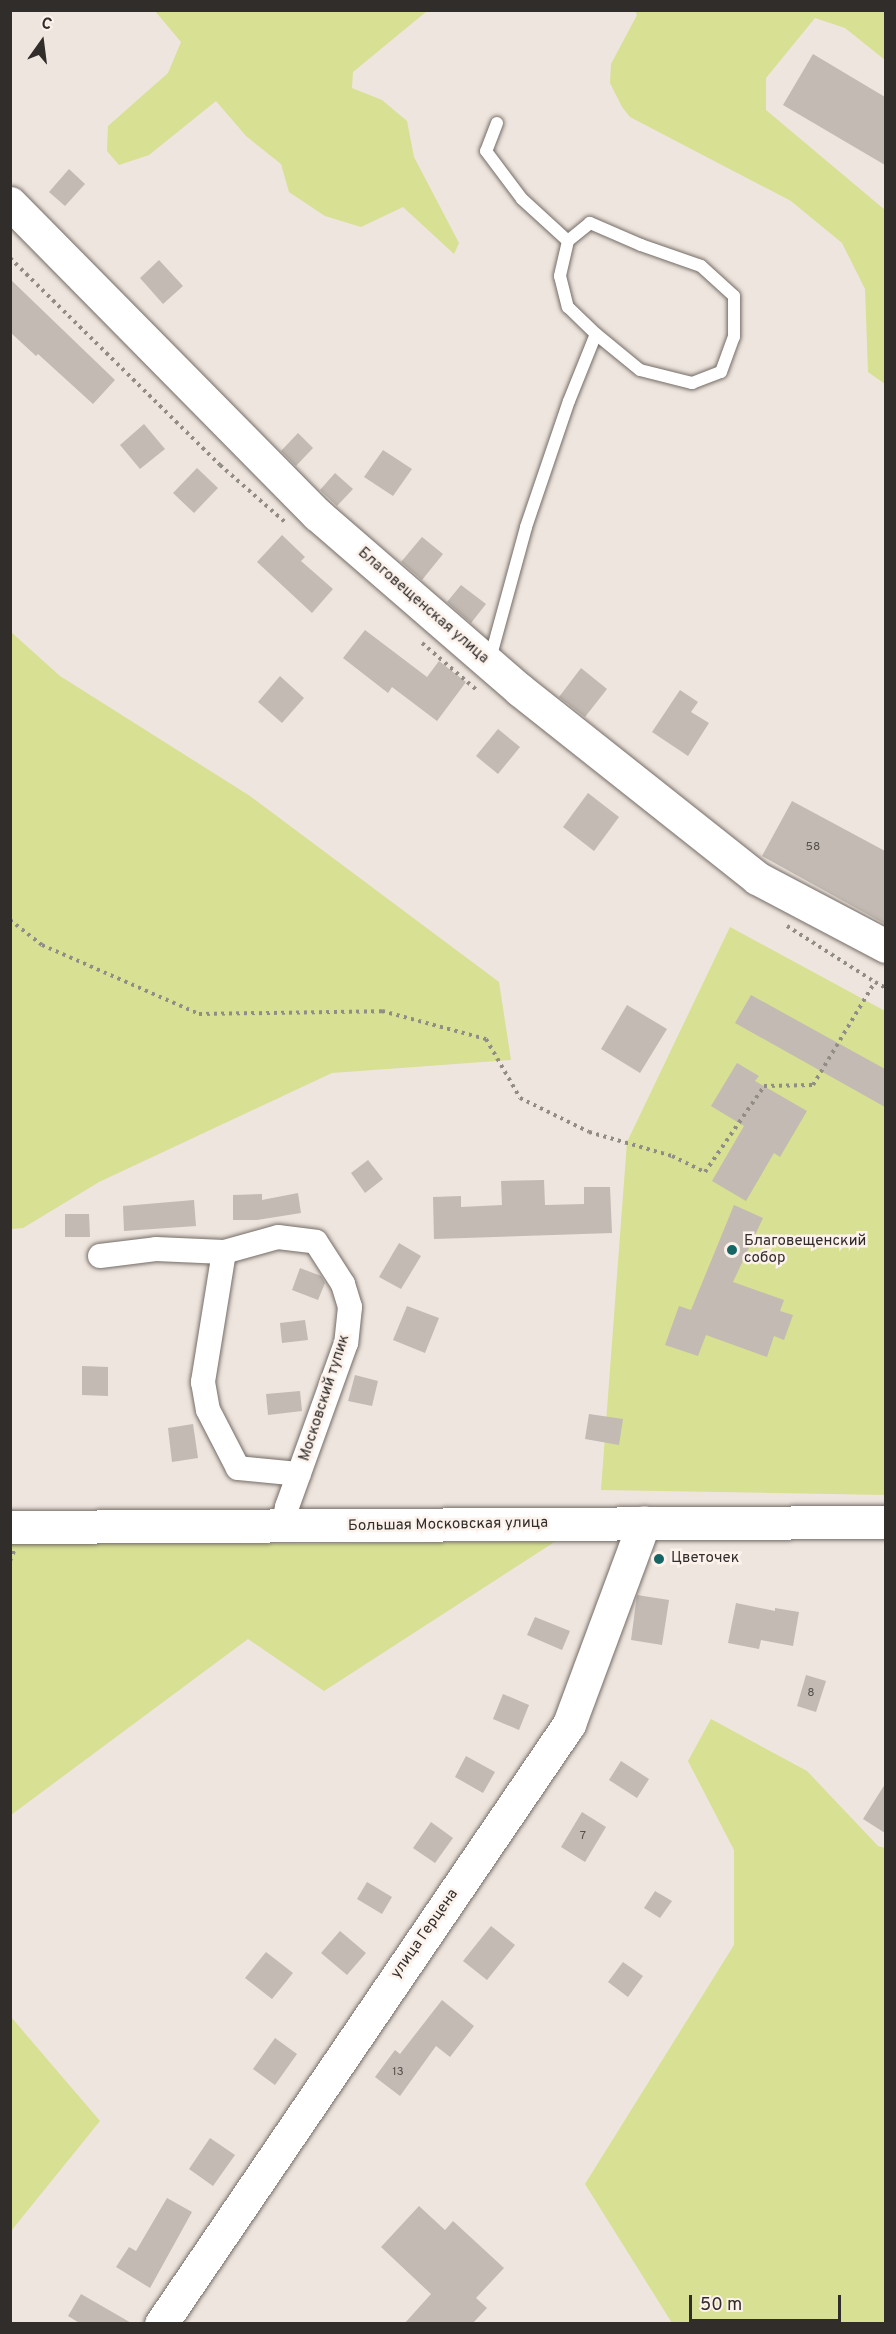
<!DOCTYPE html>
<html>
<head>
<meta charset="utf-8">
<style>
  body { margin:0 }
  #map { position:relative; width:896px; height:2334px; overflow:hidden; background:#eee5de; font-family:Overpass,sans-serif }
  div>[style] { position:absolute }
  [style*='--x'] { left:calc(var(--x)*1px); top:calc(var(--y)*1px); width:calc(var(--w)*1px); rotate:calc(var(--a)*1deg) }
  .green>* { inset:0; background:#d7e093 }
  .building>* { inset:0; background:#c2bab3 }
  .path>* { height:4px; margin-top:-2px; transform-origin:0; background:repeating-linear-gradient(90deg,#928c87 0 3px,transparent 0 7.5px) }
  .roads { filter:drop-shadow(0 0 2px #746c66) drop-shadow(0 0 2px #746c66) }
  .lane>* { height:12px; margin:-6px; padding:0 6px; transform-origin:6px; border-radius:6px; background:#fff }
  .street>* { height:24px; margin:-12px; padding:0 12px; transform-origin:12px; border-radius:12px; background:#fff }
  .secondary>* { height:33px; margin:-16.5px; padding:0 16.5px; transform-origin:16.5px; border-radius:16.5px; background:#fff }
  .dots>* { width:16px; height:16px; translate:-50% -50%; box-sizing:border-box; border:3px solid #fcf2eb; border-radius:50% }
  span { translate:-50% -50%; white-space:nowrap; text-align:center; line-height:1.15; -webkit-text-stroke:5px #fcf2eb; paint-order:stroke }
  .number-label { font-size:12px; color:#55504d }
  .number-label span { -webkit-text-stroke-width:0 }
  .street-label { font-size:15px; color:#312d2b }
  .poi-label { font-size:15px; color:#312d2b }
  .left { translate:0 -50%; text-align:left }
  .frame { position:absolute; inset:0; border:12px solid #312d2b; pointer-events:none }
  .north { position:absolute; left:12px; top:12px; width:60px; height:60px; -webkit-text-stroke:4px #fcf2eb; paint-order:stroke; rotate:14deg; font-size:16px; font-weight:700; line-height:24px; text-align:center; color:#312d2b }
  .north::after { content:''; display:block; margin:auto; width:21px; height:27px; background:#312d2b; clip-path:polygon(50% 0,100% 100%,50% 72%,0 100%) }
  .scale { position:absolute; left:689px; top:2295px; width:152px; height:27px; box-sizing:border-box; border:3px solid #312d2b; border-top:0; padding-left:8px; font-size:18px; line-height:21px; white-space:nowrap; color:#312d2b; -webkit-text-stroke:4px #fcf2eb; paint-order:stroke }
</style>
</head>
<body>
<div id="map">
  <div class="green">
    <i style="clip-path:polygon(155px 11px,427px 11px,353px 72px,352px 88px,382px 100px,407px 121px,414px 157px,459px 243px,454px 254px,403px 207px,361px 227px,325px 216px,289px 192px,281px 164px,246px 136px,216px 101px,149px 155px,119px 165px,107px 151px,108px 126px,168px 73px,181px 42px)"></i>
    <i style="clip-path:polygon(635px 11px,885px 12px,885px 60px,845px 28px,815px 18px,766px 78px,766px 110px,885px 210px,885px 384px,868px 372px,865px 289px,842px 243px,791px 201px,630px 117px,622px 107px,610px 83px,611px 64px,637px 15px)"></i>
    <i style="clip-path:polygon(11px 632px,60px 676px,250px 796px,499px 982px,511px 1060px,332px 1073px,99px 1182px,23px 1228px,11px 1229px)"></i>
    <i style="clip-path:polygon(730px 927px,885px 1011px,885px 1495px,601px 1490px,627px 1142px)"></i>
    <i style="clip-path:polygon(11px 1540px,307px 1544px,556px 1541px,324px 1691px,248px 1639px,11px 1815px)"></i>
    <i style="clip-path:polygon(711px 1719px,807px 1771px,878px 1846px,885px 1848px,885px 2323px,672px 2323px,585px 2184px,734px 1945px,734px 1850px,688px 1761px)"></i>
    <i style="clip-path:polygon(11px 2017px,100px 2121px,11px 2231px)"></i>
  </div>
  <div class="building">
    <i style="clip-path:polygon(813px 54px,885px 97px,885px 165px,783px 105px)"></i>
    <i style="clip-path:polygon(69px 169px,85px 184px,65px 206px,49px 192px)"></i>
    <i style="clip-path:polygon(159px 260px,183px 286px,163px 304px,140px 278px)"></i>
    <i style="clip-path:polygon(10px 279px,115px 380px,93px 404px,38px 354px,36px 356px,10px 332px)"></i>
    <i style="clip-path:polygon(144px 424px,165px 449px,140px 469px,120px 445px)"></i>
    <i style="clip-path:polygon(298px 433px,313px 448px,296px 466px,281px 451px)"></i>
    <i style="clip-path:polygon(383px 450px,412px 469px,393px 496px,364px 477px)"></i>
    <i style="clip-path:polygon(197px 468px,218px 488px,194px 513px,173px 493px)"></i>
    <i style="clip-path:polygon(335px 473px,353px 489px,337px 506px,320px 490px)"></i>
    <i style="clip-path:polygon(282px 535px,305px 557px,301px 561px,333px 589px,312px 613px,257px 562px)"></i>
    <i style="clip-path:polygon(422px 537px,443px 554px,422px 580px,401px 562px)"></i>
    <i style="clip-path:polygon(461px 585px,486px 604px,471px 623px,447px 602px)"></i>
    <i style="clip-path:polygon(365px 630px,427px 677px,439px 661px,466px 682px,437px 721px,392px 687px,388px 693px,343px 658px)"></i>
    <i style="clip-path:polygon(581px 668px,607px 689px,585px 717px,559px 697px)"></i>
    <i style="clip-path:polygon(280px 676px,304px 698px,282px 723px,258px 702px)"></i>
    <i style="clip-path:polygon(680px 690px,698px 702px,691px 712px,709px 723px,688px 756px,652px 732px)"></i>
    <i style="clip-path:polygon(498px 729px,520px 747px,498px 774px,476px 756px)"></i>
    <i style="clip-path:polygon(588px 793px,619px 817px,594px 851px,563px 827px)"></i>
    <i style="clip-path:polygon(792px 801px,885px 851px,885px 924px,762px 856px)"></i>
    <i style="clip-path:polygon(751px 995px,885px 1069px,885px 1107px,735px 1023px)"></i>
    <i style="clip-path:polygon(627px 1005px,667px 1029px,640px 1073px,601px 1049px)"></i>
    <i style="clip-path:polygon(737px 1063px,759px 1076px,755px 1081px,807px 1111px,780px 1157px,774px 1153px,746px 1201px,712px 1181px,744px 1126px,711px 1106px)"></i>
    <i style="clip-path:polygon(368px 1160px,383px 1179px,365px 1193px,351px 1173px)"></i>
    <i style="clip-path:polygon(544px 1180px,545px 1205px,584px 1204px,584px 1187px,610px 1187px,612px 1233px,434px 1239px,433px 1197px,461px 1196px,461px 1207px,502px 1205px,501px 1181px)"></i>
    <i style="clip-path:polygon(298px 1193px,301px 1213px,257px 1220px,233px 1220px,233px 1195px,262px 1194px,262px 1200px)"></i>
    <i style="clip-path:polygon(194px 1200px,196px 1226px,124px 1231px,123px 1206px)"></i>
    <i style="clip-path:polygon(734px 1205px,763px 1218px,733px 1282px,784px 1300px,780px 1311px,793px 1315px,784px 1340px,774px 1336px,767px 1357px,706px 1335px,698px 1356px,665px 1345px,679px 1306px,691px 1310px)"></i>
    <i style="clip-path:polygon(65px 1214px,89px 1214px,90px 1237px,65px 1237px)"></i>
    <i style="clip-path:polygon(399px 1243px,421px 1256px,401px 1289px,379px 1277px)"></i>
    <i style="clip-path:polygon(300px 1268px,321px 1276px,325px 1283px,318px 1300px,292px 1290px)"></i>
    <i style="clip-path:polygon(407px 1306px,439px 1318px,425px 1353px,393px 1340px)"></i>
    <i style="clip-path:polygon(305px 1320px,308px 1340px,282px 1343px,280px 1323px)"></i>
    <i style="clip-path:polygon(82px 1366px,108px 1367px,108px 1396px,82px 1395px)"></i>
    <i style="clip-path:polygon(355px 1375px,378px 1381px,372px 1406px,348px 1401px)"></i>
    <i style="clip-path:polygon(300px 1391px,302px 1411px,268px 1415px,266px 1394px)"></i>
    <i style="clip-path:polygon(589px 1414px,623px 1419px,619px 1445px,585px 1439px)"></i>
    <i style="clip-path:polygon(193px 1424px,198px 1458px,172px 1462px,168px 1428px)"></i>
    <i style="clip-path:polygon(637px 1595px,669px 1600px,662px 1645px,631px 1640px)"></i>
    <i style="clip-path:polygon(736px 1603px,775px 1611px,775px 1608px,799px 1612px,793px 1646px,761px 1640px,759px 1649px,728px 1643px)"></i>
    <i style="clip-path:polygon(535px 1617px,570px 1631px,562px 1650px,527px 1635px)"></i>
    <i style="clip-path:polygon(806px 1675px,826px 1681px,816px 1712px,797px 1706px)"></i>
    <i style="clip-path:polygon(503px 1694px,529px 1705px,519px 1730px,493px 1719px)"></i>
    <i style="clip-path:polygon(466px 1756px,495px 1772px,483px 1793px,455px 1777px)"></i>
    <i style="clip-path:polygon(621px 1761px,649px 1779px,637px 1798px,609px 1780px)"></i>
    <i style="clip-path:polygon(885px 1784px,885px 1833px,863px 1819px)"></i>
    <i style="clip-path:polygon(582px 1812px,606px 1827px,585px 1862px,561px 1847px)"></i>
    <i style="clip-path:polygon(431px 1822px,453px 1838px,435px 1863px,413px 1848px)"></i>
    <i style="clip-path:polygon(367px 1882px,392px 1897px,382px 1914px,357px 1899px)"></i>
    <i style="clip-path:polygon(655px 1891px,672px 1901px,660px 1918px,644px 1908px)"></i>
    <i style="clip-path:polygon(491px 1926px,515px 1945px,487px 1980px,463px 1961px)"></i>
    <i style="clip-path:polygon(340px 1931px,366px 1953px,347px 1975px,321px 1953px)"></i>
    <i style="clip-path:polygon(266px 1952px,293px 1973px,272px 1999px,245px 1978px)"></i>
    <i style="clip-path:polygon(623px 1962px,643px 1976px,628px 1997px,608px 1982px)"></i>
    <i style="clip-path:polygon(442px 2000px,474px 2026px,450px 2057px,436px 2046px,400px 2096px,375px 2077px,395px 2050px,400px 2054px)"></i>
    <i style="clip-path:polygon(275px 2038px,297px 2054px,275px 2085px,253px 2069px)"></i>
    <i style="clip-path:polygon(210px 2138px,235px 2155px,213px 2186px,189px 2169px)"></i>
    <i style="clip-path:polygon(167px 2198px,192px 2212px,150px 2288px,116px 2267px,129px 2247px,136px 2251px)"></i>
    <i style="clip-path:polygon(419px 2206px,445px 2230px,453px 2221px,504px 2268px,476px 2298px,487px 2308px,472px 2324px,404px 2324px,431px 2294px,381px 2247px)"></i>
    <i style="clip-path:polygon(81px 2294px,133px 2324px,81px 2324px,68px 2316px)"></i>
  </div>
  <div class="path">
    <i style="--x:10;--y:258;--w:295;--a:44.6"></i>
    <i style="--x:220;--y:465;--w:88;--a:41.3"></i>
    <i style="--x:422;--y:643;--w:74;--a:40.6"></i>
    <i style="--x:10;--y:920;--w:41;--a:38"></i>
    <i style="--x:42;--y:945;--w:171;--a:23.7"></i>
    <i style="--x:199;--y:1014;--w:183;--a:-0.9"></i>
    <i style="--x:382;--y:1011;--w:108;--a:15.1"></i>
    <i style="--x:486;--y:1039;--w:68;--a:60"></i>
    <i style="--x:520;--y:1098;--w:77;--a:26.2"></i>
    <i style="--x:589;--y:1132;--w:86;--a:16.1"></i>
    <i style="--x:672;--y:1156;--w:37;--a:26"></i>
    <i style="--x:705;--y:1172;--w:104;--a:-55.5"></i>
    <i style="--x:764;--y:1086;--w:49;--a:-1.2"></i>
    <i style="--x:813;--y:1085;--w:120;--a:-59"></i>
    <i style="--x:875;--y:982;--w:13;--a:29"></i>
    <i style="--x:787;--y:926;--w:104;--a:32.5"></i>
    <i style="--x:10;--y:1561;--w:11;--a:-68"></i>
  </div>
  <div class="roads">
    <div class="lane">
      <i style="--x:497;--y:123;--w:30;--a:111"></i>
      <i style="--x:486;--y:151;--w:60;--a:53.1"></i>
      <i style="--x:522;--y:199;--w:62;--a:42.4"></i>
      <i style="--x:490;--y:659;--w:137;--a:-74.7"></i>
      <i style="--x:526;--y:527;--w:133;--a:-71.2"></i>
      <i style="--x:569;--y:401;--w:72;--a:-68.1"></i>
      <i style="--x:596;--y:334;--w:57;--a:39.3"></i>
      <i style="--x:640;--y:370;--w:54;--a:14"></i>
      <i style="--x:692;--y:383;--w:31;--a:-21"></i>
      <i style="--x:721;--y:372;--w:37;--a:-70"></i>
      <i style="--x:734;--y:337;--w:41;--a:-90"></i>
      <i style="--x:734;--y:296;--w:45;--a:-137.7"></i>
      <i style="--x:701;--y:266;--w:64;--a:-160.7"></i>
      <i style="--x:641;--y:245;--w:56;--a:-156.7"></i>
      <i style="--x:590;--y:223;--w:28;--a:141"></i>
      <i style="--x:568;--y:241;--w:36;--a:103"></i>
      <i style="--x:560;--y:276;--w:32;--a:76"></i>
      <i style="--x:568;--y:307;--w:39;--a:44"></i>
    </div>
    <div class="street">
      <i style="--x:224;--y:1252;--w:132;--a:99.2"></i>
      <i style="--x:203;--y:1382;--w:28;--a:80"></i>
      <i style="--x:208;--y:1410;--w:65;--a:62.7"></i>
      <i style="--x:238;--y:1468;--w:61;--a:5.6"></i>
      <i style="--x:100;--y:1256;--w:56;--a:-7.1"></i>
      <i style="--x:156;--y:1249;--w:68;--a:2.5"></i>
      <i style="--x:224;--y:1252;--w:56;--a:-15.5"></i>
      <i style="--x:278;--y:1237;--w:38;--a:7"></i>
      <i style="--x:316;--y:1242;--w:50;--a:57.3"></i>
      <i style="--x:343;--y:1284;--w:24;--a:73"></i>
      <i style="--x:350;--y:1307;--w:36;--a:96"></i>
      <i style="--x:346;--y:1343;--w:174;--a:109.8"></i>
      <i style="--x:287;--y:1507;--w:20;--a:101"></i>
    </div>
    <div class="secondary">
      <i style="--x:10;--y:203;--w:438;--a:45.4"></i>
      <i style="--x:318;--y:515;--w:267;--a:40.9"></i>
      <i style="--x:520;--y:690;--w:303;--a:38.4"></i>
      <i style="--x:757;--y:878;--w:146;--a:27.8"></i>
      <i style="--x:10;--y:1527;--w:876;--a:-0.33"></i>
      <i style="--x:161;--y:2324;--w:726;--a:-55.78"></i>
      <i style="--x:569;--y:1724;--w:215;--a:-69.6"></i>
    </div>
  </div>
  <div class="dots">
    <i style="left:732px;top:1250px;background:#166565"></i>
    <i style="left:659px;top:1559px;background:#166565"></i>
  </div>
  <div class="number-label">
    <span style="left:813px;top:848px">58</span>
    <span style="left:811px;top:1694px">8</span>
    <span style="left:583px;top:1837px">7</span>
    <span style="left:398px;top:2073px">13</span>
  </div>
  <div class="street-label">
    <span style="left:423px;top:606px;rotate:41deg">Благовещенская улица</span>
    <span style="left:325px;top:1398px;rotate:-72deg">Московский тупик</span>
    <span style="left:448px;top:1525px;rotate:-1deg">Большая Московская улица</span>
    <span style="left:425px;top:1934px;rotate:-55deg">улица Герцена</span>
  </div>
  <div class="poi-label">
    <span class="left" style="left:744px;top:1250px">Благовещенский<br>собор</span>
    <span class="left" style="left:671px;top:1559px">Цветочек</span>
  </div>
  <div class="frame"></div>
  <div class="north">С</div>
  <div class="scale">50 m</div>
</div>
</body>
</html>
